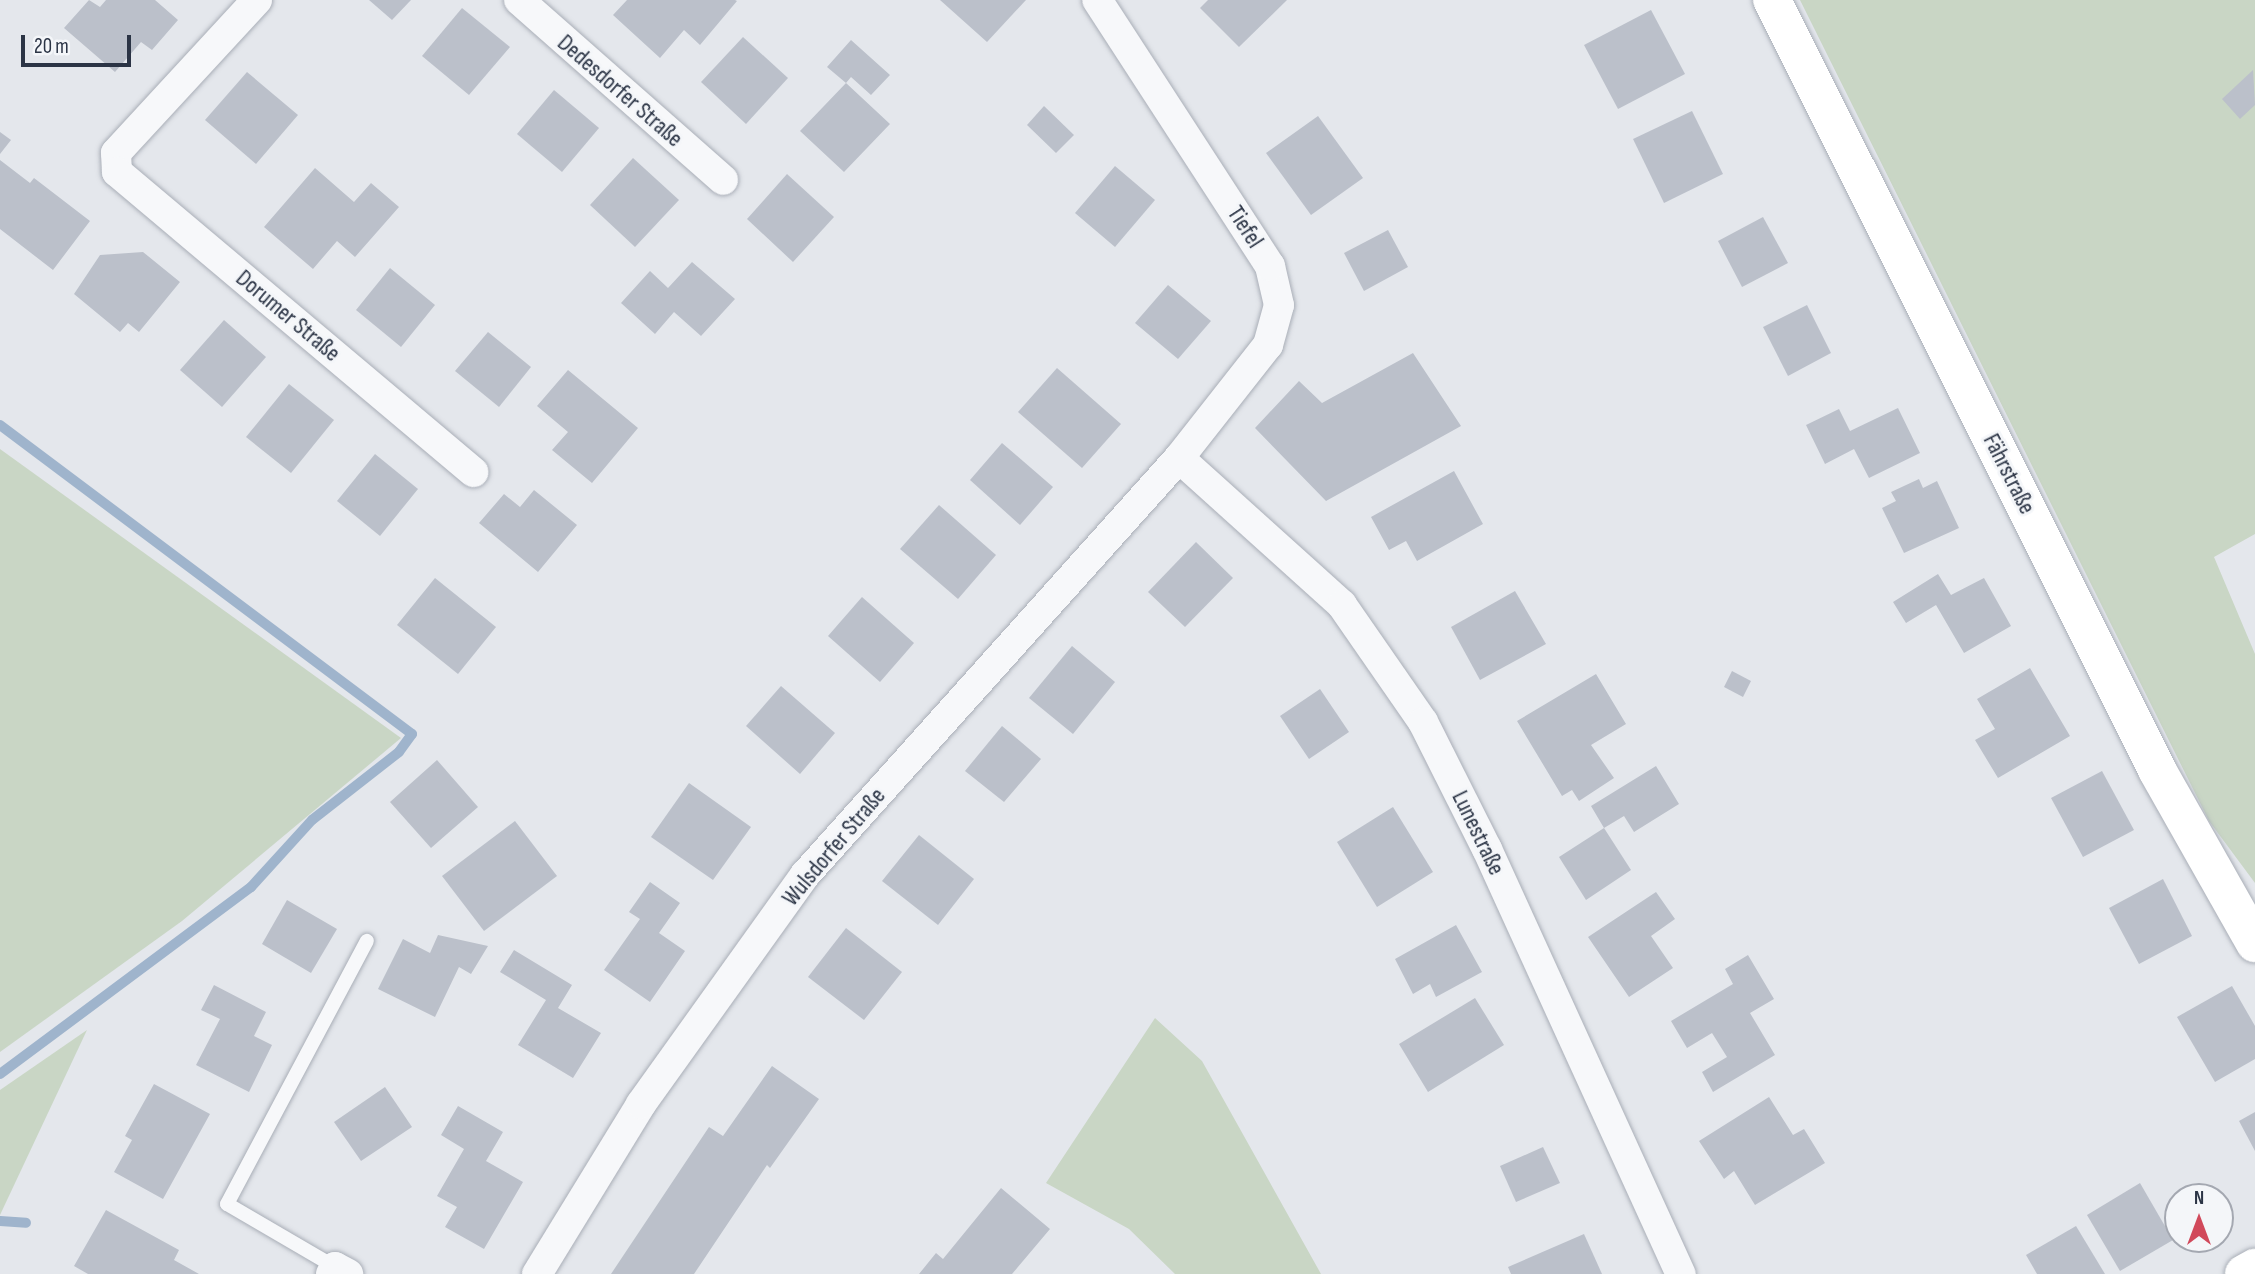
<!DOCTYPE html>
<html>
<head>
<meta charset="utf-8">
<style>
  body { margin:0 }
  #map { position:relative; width:2255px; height:1274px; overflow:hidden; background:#e4e7ec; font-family:"Sofia Sans Condensed",sans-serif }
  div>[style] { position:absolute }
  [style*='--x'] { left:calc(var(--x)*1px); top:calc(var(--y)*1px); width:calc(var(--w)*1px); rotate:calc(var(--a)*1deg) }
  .green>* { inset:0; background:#c9d6c5 }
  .stream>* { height:10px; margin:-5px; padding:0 5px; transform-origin:5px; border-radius:5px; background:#9fb4cc }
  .building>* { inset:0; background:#bbc0ca }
  .roads { filter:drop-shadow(0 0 2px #a9aeb7) drop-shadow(0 0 2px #a9aeb7) }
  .lane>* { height:14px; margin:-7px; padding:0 7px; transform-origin:7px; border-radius:7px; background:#f7f8fa }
  .street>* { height:30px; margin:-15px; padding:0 15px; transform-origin:15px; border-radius:15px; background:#f7f8fa }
  .secondary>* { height:38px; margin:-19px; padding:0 19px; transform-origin:19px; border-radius:19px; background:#fff }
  span { translate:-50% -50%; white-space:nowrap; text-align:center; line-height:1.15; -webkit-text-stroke:6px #f4f6f9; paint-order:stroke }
  .street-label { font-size:24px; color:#2b3445 }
  .north { position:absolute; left:2164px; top:1183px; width:70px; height:70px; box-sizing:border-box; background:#f4f6f9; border:2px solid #a4a8b1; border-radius:50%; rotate:0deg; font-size:19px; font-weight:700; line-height:28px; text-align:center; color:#2b3445 }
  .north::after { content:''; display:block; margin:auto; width:24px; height:32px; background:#d1495b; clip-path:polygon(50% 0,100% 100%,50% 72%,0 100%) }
  .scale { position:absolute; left:21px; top:35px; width:110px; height:32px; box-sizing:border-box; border:4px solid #2b3445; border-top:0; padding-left:9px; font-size:21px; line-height:24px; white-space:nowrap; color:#2b3445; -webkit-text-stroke:5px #f4f6f9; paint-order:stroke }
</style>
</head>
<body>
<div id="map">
  <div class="green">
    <i style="clip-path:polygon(1800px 0,2255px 0,2255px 534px,2214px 557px,2255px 654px,2255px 883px,2209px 821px)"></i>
    <i style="clip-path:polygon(0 449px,401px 738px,182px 921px,0 1052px)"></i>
    <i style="clip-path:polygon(1155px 1018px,1202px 1061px,1321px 1274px,1175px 1274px,1129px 1229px,1046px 1183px)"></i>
    <i style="clip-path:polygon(87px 1030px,0 1215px,0 1090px)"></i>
  </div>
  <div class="stream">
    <i style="--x:0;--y:425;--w:515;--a:36.87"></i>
    <i style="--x:412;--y:734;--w:22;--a:126"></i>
    <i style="--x:399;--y:752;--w:110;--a:142"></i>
    <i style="--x:312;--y:820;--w:91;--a:132.3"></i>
    <i style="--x:251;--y:887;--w:313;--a:143.3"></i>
    <i style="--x:0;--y:1221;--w:26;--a:4"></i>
  </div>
  <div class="building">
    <i style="clip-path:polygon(89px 0,100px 7px,106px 0,155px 0,178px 20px,152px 50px,141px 42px,115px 72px,64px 28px)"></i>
    <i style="clip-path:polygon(369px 0,411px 0,392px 20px)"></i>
    <i style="clip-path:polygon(627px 0,735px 0,737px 1px,700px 45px,684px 30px,660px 58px,613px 15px)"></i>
    <i style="clip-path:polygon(940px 0,1026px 0,987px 42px)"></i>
    <i style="clip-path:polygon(1208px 0,1287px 0,1239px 47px,1200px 8px)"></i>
    <i style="clip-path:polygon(462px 8px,510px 47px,469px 95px,422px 56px)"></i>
    <i style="clip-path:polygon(1651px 10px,1685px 74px,1618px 109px,1584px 45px)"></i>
    <i style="clip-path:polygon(743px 37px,788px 78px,746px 124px,701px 82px)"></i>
    <i style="clip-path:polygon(851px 40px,890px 75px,871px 95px,851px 77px,846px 83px,890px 124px,844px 172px,800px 131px,846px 83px,827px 67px)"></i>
    <i style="clip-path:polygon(2253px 70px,2255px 105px,2240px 119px,2222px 99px)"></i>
    <i style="clip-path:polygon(247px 72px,298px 115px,256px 164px,205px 120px)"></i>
    <i style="clip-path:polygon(554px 90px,599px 128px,562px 172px,517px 134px)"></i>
    <i style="clip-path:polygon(1044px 106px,1074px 135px,1056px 153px,1027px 125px)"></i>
    <i style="clip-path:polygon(1692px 111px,1723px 174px,1664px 203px,1633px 139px)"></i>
    <i style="clip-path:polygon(1318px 116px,1363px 178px,1311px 215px,1266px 153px)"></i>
    <i style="clip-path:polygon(0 132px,11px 140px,0 154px)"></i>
    <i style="clip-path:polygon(633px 158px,679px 200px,635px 247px,590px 205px)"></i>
    <i style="clip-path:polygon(0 160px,30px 183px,34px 178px,90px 221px,53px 270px,0 229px)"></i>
    <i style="clip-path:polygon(1115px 166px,1155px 200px,1115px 247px,1075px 213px)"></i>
    <i style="clip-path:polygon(315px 168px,354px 202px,371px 183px,399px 207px,355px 257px,337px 241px,313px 269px,264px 227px)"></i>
    <i style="clip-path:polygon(787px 174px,834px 217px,793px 262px,747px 219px)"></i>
    <i style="clip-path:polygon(1763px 217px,1788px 263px,1742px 287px,1718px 241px)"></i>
    <i style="clip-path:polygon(1388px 230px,1408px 267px,1364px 291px,1344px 253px)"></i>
    <i style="clip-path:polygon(143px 252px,180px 282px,139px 332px,128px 323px,120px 332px,74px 294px,100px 255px)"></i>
    <i style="clip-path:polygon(692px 262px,735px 299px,701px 336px,674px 312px,655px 334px,621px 303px,650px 271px,668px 288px)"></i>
    <i style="clip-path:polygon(390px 268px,435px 305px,401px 347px,356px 310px)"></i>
    <i style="clip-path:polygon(1168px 285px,1211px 321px,1178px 359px,1135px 323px)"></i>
    <i style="clip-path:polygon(1807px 305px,1831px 353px,1788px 376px,1763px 327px)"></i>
    <i style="clip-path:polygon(224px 320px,266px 357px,222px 407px,180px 370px)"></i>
    <i style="clip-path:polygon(488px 332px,531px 367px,499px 407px,455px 371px)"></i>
    <i style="clip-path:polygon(1413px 353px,1461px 426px,1326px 501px,1255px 428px,1299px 381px,1322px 403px)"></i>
    <i style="clip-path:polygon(1057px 368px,1121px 424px,1082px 468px,1018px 412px)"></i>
    <i style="clip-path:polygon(568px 370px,638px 428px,592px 483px,552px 450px,568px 432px,537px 406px)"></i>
    <i style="clip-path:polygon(289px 384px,334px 420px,291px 473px,246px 437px)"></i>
    <i style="clip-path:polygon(1898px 408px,1920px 453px,1869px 478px,1854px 449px,1825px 464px,1806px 425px,1839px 409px,1850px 431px)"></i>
    <i style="clip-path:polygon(1002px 443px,1053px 487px,1020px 525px,970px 480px)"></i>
    <i style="clip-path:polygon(375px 454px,418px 489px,380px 536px,337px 501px)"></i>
    <i style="clip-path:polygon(1454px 471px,1483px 524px,1417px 561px,1406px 541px,1389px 550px,1371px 517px)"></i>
    <i style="clip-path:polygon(1919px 479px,1923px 488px,1937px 481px,1959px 528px,1904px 553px,1882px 508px,1896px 501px,1891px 492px)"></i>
    <i style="clip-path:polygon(534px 490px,577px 525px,538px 572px,479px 523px,504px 494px,520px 507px)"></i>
    <i style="clip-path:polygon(939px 505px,996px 555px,958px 599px,900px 549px)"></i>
    <i style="clip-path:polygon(1196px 542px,1233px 578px,1185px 627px,1148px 592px)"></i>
    <i style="clip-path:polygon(1938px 574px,1951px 595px,1984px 578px,2011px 626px,1964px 653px,1936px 605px,1906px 623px,1893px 602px)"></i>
    <i style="clip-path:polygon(435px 578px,496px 627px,458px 674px,397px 625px)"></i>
    <i style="clip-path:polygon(1515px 591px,1546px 644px,1480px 680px,1451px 627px)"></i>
    <i style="clip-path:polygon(862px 597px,914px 643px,880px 682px,828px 636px)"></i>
    <i style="clip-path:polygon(1072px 646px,1115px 682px,1073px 734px,1029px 698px)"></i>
    <i style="clip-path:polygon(2030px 668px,2070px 736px,1998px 778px,1975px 740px,1995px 729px,1977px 699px)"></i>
    <i style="clip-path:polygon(1732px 671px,1751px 681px,1743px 697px,1724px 687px)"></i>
    <i style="clip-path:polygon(1596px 674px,1626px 724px,1591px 745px,1614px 778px,1579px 801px,1572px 790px,1562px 796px,1517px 721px)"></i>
    <i style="clip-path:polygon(781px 686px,835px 733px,800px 774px,746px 726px)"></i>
    <i style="clip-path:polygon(1320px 689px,1349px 732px,1309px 759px,1280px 716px)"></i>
    <i style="clip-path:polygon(1002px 726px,1041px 759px,1004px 802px,965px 771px)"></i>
    <i style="clip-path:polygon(437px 760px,478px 807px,431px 848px,390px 802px)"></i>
    <i style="clip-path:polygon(1656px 766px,1679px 804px,1634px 832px,1624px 816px,1604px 828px,1591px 806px)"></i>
    <i style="clip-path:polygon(2102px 771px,2134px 830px,2083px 857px,2051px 798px)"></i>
    <i style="clip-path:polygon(689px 783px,751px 827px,713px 880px,651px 837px)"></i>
    <i style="clip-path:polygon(1393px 807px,1433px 872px,1377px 907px,1337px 842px)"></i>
    <i style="clip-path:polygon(515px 821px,557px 876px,484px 931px,442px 876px)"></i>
    <i style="clip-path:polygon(1604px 828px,1631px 870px,1586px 900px,1559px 857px)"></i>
    <i style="clip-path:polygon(919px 835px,974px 879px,938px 925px,882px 881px)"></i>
    <i style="clip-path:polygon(2163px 879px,2192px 936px,2139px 964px,2109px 908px)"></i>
    <i style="clip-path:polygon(650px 882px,680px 903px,659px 933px,685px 951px,650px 1002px,604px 970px,640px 919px,629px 912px)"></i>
    <i style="clip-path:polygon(1656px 892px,1675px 919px,1651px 936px,1673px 968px,1629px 997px,1588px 937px)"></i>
    <i style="clip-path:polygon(287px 900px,337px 929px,311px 973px,262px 944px)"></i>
    <i style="clip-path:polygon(1456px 925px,1482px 972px,1436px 997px,1430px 984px,1413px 994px,1395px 959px)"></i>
    <i style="clip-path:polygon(846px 928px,902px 972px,864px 1020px,808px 977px)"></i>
    <i style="clip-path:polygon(438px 935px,488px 946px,471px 974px,459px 967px,435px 1017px,378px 989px,403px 939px,430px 953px)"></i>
    <i style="clip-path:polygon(514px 950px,572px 985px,558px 1008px,601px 1033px,573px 1078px,518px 1045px,546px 1000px,500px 972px)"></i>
    <i style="clip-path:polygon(1748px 955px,1774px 999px,1750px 1013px,1775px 1055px,1713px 1092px,1702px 1072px,1727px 1057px,1712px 1033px,1687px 1048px,1671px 1021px,1733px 984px,1725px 969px)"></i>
    <i style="clip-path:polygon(214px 985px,266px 1012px,254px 1036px,272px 1045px,249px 1092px,196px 1065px,220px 1019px,201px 1010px)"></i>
    <i style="clip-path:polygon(2232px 986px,2255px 1026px,2255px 1059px,2215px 1082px,2177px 1017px)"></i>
    <i style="clip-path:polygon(1475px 998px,1504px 1045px,1428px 1092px,1399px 1044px)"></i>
    <i style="clip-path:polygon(772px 1066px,819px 1099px,770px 1168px,767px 1165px,694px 1274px,611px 1274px,709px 1127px,723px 1136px)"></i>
    <i style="clip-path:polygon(154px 1084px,210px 1114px,163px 1199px,114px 1172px,132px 1140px,125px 1136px)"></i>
    <i style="clip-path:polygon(385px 1087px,412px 1127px,361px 1161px,334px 1122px)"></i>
    <i style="clip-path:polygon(1769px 1097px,1793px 1135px,1804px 1129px,1825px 1163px,1755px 1205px,1734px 1171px,1724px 1179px,1699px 1141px)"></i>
    <i style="clip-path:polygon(458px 1106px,503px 1132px,486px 1161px,523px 1182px,484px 1249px,445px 1227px,457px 1207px,437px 1196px,464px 1149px,441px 1135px)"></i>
    <i style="clip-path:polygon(2255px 1112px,2255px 1151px,2239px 1121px)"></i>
    <i style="clip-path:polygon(1543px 1147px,1560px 1183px,1516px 1202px,1500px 1166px)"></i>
    <i style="clip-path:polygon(2140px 1183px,2173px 1240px,2120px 1271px,2087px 1215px)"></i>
    <i style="clip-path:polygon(1001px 1188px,1050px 1229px,1012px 1274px,919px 1274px,936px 1253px,943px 1259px)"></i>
    <i style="clip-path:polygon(106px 1210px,179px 1250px,174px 1260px,199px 1274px,88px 1274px,74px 1266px)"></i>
    <i style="clip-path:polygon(2076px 1226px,2105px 1274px,2037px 1274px,2026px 1255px)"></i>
    <i style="clip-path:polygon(1584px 1234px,1602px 1274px,1511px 1274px,1508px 1267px)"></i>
  </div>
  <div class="roads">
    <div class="lane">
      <i style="--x:335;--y:1267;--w:125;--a:-149.7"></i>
      <i style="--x:227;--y:1204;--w:298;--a:-62"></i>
    </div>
    <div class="street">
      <i style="--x:257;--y:0;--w:208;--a:132.7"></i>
      <i style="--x:116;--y:153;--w:19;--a:87"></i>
      <i style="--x:117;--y:172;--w:466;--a:40.1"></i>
      <i style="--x:519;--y:0;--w:272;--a:41.4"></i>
      <i style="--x:1179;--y:458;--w:219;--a:42"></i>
      <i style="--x:1342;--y:605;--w:142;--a:55.3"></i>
      <i style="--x:1423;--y:722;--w:142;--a:63.3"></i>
      <i style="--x:1487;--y:849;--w:467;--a:65.5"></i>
      <i style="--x:331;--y:1274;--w:8;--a:-60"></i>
      <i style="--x:335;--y:1267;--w:15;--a:28"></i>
      <i style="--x:537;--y:1274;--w:199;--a:-58.5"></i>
      <i style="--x:641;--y:1104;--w:282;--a:-54.4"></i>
      <i style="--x:805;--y:875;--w:560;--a:-48.11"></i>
      <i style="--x:1179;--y:458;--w:144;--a:-51.8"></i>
      <i style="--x:1268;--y:345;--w:41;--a:-74.6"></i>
      <i style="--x:1279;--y:305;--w:40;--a:-103"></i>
      <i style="--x:1270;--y:266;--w:317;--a:-123"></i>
    </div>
    <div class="secondary">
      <i style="--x:1772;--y:0;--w:861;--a:63.43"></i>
      <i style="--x:2157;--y:770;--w:199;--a:60.5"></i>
      <i style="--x:2244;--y:1274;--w:13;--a:-29"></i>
    </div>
  </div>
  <div class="street-label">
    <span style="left:620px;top:91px;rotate:41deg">Dedesdorfer Straße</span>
    <span style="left:1245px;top:227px;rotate:57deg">Tiefel</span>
    <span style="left:288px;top:316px;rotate:40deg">Dorumer Straße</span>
    <span style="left:2009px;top:474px;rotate:63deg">Fährstraße</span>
    <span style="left:1478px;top:833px;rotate:64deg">Lunestraße</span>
    <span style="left:834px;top:847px;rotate:-50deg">Wulsdorfer Straße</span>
  </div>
  <div class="north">N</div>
  <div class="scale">20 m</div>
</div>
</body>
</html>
